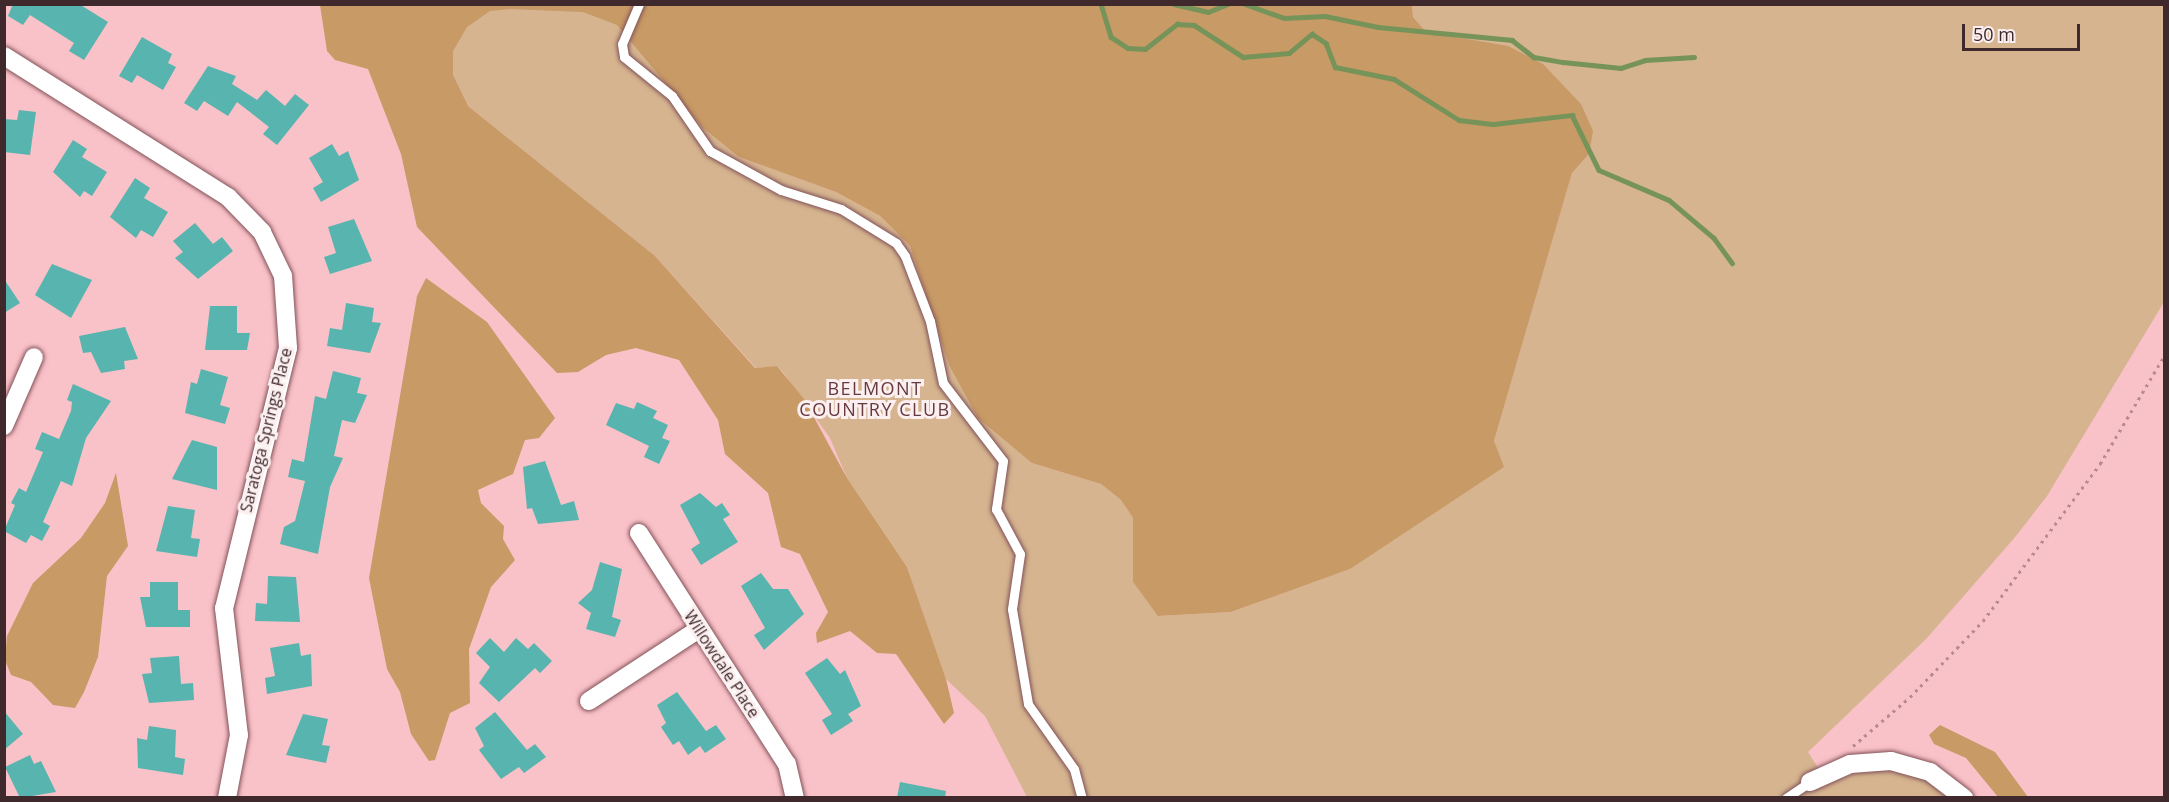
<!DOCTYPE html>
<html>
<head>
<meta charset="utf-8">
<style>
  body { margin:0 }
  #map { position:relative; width:2169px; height:802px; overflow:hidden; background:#f9c1c8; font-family:"Open Sans",sans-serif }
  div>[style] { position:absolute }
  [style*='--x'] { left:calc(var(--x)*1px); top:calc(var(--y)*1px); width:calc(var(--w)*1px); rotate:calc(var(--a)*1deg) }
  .green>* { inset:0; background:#d5b48f }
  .forest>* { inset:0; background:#c89a65 }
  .stream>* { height:4.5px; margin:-2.25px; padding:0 2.25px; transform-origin:2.25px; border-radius:2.25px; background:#769359 }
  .building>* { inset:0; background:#57b4ae }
  .path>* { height:3px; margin-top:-1.5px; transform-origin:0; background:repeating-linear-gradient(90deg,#b78b91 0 3px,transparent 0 7.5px) }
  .roads { filter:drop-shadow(0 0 2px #825259) drop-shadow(0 0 2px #825259) }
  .service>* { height:9px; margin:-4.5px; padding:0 4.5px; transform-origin:4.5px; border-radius:4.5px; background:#fff }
  .minor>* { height:18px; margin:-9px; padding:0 9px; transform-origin:9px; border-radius:9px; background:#fff }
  span { translate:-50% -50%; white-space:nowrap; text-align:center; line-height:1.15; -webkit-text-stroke:6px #fbeff0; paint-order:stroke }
  .street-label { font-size:16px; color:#3f292c }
  .neighbourhood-label { font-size:18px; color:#673940; letter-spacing:1.5px }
  .frame { position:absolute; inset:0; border:6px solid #3f292c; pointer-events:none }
  .scale { position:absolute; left:1962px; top:24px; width:118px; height:27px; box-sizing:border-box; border:3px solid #3f292c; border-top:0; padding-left:8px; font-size:18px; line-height:21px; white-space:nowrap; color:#3f292c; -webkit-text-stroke:4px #fbeff0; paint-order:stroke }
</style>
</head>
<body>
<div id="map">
  <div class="green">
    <i style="clip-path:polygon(320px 5px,710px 5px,739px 157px,836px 192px,880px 216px,910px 246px,949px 365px,1032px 463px,1101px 484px,1121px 500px,1133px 518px,1133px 582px,1159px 616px,1231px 612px,1350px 569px,1494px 441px,1572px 173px,1589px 154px,1459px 36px,1426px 32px,1413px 17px,1412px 5px,2164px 5px,2164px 302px,2047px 496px,2016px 536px,1927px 638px,1808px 752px,1827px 782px,1876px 767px,1918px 774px,1951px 797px,1027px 797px,985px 716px,946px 679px,907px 567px,847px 478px,830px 438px,783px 372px,777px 366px,756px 368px,655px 256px,468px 106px)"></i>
  </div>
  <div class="forest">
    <i style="clip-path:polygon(320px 5px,1412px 5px,1413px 17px,1426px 32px,1508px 46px,1543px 64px,1581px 104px,1593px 131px,1589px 154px,1572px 173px,1494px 441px,1504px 467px,1350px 569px,1231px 612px,1158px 616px,1133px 582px,1133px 518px,1121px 500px,1101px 484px,1032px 463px,978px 418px,949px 365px,910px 246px,880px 216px,836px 192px,739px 157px,702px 127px,617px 25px,583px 12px,510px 9px,490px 11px,467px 27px,453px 51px,453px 75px,468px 106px,655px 256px,755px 368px,777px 366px,804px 399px,847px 478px,907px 567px,946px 679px,954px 713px,944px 724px,896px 654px,877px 653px,850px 631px,817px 643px,816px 633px,828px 612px,800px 554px,781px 547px,768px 493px,725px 454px,718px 420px,679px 360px,636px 348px,606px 355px,578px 372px,557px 373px,417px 227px,401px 154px,368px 69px,335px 60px,327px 51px)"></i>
    <i style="clip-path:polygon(426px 278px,487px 322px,555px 418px,539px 438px,525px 440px,513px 474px,478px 490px,481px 503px,504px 526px,503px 539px,515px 560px,491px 587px,469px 649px,470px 703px,450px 713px,435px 760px,429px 761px,411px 734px,400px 692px,387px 669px,369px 578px,417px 296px)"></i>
    <i style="clip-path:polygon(116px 473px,128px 546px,107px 576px,98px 657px,84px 692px,75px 708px,53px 705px,31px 682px,11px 675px,5px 660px,7px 636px,33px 583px,81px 538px,105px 503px)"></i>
    <i style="clip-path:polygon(1940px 725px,1995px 752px,2028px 797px,1998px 797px,1966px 758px,1934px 744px,1929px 735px)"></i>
  </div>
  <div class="stream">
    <i style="--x:1101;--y:4;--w:34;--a:73"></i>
    <i style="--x:1111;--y:37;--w:20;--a:33"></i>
    <i style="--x:1128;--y:48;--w:17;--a:3"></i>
    <i style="--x:1145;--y:49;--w:41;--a:-38"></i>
    <i style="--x:1177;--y:24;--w:17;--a:3"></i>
    <i style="--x:1194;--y:25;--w:59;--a:33.1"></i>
    <i style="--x:1243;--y:57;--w:46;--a:-5"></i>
    <i style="--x:1289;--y:53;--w:30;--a:-40"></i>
    <i style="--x:1312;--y:34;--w:17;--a:33"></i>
    <i style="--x:1326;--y:43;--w:26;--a:69"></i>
    <i style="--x:1335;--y:67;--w:60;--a:11.5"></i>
    <i style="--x:1394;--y:79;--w:77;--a:32.2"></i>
    <i style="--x:1459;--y:120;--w:35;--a:7"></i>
    <i style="--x:1494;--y:124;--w:79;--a:-6.6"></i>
    <i style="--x:1572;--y:115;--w:61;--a:63.9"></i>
    <i style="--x:1599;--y:170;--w:76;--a:23.2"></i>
    <i style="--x:1669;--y:200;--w:59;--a:40.2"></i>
    <i style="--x:1714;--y:238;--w:31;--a:54"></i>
    <i style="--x:1174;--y:4;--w:35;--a:13"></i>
    <i style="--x:1208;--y:12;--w:22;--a:-22"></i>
    <i style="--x:1245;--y:4;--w:41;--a:19.7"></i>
    <i style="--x:1284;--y:18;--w:41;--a:-2.8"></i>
    <i style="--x:1325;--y:16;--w:54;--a:11.7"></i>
    <i style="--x:1378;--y:27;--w:135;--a:5.5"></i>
    <i style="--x:1512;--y:40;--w:28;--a:38"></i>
    <i style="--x:1534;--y:57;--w:29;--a:10"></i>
    <i style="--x:1563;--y:62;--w:58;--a:5.9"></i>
    <i style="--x:1621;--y:68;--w:25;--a:-18"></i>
    <i style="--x:1645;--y:60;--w:49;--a:-3.5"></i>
  </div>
  <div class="building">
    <i style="clip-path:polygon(13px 4px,79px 4px,108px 22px,84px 60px,69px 51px,74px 43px,30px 15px,23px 25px,8px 16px)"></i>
    <i style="clip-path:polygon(142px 37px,172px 54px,168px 63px,176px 67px,163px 90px,137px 75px,132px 83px,119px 76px)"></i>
    <i style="clip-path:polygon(208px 66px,236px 76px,232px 84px,257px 100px,266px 90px,285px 106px,295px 94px,309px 105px,277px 145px,263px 134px,269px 127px,237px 102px,228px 116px,204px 101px,197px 111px,184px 103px)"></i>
    <i style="clip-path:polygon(19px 110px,36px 112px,30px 155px,4px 152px,4px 119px,17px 120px)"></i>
    <i style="clip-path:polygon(73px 140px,87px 149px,82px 157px,107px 172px,92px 196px,84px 191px,80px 197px,53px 172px)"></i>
    <i style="clip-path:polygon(332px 144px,339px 156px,348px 151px,359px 180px,321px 202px,313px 188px,323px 182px,309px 158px)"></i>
    <i style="clip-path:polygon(135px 178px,150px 188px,144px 198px,168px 212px,153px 237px,141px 230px,136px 238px,110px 217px)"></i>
    <i style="clip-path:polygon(354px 219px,372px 261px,330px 274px,324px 257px,336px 253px,328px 227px)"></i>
    <i style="clip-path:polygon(195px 223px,213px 244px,222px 237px,233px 251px,198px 279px,175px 258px,183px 252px,173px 241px)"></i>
    <i style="clip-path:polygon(52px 264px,92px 280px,71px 318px,35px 295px)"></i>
    <i style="clip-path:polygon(4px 279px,20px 303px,4px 313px)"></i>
    <i style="clip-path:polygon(346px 303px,374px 308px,372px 322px,381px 323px,370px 353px,327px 346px,330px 328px,342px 330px)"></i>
    <i style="clip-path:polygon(210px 306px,237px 306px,237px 333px,250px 333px,247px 350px,205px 350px)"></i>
    <i style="clip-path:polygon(125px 327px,138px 359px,124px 361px,125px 369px,101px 373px,91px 352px,83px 353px,79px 336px)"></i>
    <i style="clip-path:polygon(201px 369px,228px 377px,220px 405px,230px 408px,225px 424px,185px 413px,191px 382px,197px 384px)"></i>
    <i style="clip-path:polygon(333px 371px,361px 378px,357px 393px,367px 395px,355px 423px,342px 420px,334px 456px,343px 458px,330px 487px,318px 554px,280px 544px,284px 527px,295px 521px,305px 481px,288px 477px,292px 459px,304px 462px,315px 396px,326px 399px)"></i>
    <i style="clip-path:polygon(73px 384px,111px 401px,86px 438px,72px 486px,61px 481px,43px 522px,50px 526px,42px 541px,31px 535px,26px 543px,4px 531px,15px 505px,11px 503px,19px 488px,26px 492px,43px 452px,35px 449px,42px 432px,59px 439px,71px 411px,72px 402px,67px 400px)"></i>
    <i style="clip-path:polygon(637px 402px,657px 411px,653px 418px,668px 425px,662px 438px,670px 441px,659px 464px,644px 457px,649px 446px,606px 425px,616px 403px,634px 409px)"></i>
    <i style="clip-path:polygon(192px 440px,217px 447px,217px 490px,172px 479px)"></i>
    <i style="clip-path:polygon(545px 461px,561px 505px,574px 501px,579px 520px,538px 524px,532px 508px,527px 509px,523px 467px)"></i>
    <i style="clip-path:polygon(700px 493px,716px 507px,722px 503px,730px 515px,723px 519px,738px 542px,701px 565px,691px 549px,700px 543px,680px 505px)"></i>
    <i style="clip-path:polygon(168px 506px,195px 510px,191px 538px,200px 539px,197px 557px,156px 551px)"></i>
    <i style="clip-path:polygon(600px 562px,622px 569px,612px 617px,621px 620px,615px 637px,586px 629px,591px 613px,578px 603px,592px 590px)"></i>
    <i style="clip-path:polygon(761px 573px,773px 589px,788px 589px,804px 614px,764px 650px,754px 635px,765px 628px,741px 586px)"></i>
    <i style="clip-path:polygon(268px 576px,296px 577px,300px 622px,255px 621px,256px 603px,267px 604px)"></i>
    <i style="clip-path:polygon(150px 582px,178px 582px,178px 610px,190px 610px,190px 627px,146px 627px,140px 597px,150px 597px)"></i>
    <i style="clip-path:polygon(490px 638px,504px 652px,516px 638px,528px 649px,534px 643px,552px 661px,540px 673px,535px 668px,499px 702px,479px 683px,490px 667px,476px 653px)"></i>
    <i style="clip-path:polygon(299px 643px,301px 656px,311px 654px,312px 686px,267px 694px,265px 678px,275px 676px,270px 648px)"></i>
    <i style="clip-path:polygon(179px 656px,181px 684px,193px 683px,194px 700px,149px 703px,142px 674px,152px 673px,150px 658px)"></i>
    <i style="clip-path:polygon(827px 658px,840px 674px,845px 670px,861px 706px,848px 714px,853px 721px,831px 735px,822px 720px,832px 714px,805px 673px)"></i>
    <i style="clip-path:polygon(677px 692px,706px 731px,716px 725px,726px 739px,705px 753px,700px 746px,688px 755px,679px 741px,673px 745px,661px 727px,666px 723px,657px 705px)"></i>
    <i style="clip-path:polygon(4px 711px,23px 734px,4px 750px)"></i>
    <i style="clip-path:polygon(495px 712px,527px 750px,535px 744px,546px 757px,524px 773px,519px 767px,501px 779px,479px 750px,484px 746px,475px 728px)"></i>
    <i style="clip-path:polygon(303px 714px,328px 719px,322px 745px,330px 746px,326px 763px,286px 755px)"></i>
    <i style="clip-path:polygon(149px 726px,176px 730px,175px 757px,185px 759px,183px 775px,138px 768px,137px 738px,147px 740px)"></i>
    <i style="clip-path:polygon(30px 755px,34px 764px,41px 761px,56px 792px,20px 798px,5px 767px)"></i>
    <i style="clip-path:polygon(900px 782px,946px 791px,945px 798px,897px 798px)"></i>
  </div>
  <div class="path">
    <i style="--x:1853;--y:746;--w:75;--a:-40.7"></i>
    <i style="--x:1910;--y:697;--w:105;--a:-46.2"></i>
    <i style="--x:1983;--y:621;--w:196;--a:-53.3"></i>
    <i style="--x:2100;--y:464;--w:126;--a:-59.3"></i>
  </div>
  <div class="roads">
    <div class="service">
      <i style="--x:639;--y:4;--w:43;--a:113"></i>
      <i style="--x:622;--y:44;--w:13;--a:81"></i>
      <i style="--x:624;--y:57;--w:62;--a:39.1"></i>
      <i style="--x:672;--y:96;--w:67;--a:55.4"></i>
      <i style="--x:710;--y:151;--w:81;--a:28.8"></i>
      <i style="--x:781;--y:190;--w:63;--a:17.6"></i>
      <i style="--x:841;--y:209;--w:65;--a:31.7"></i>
      <i style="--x:896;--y:243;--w:16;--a:55"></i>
      <i style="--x:905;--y:256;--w:70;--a:69"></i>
      <i style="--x:930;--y:321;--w:63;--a:78.2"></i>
      <i style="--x:943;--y:383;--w:98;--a:52.4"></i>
      <i style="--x:1003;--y:461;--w:49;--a:98.3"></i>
      <i style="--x:996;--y:509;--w:51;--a:61.9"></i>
      <i style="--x:1020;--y:554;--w:56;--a:98.3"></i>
      <i style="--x:1012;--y:609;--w:96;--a:80.4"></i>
      <i style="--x:1028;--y:704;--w:80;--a:54.7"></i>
      <i style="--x:1074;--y:769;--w:30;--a:75"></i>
      <i style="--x:1786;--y:798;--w:29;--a:-34"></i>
    </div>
    <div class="minor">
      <i style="--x:4;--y:56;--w:265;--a:32.2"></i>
      <i style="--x:228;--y:197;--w:49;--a:45.8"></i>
      <i style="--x:262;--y:232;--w:49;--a:64.5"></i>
      <i style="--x:283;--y:276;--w:72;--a:86"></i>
      <i style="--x:288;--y:348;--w:268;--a:103.8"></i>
      <i style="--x:224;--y:608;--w:128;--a:83.3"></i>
      <i style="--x:239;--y:735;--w:64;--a:100.8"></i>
      <i style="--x:4;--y:426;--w:75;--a:-66.5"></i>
      <i style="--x:639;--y:533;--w:274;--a:57.4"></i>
      <i style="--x:787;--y:764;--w:35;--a:77"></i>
      <i style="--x:589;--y:701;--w:131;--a:-33.2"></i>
      <i style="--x:1810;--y:782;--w:44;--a:-24.2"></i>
      <i style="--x:1850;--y:764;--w:41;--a:-4.2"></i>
      <i style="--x:1891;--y:761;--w:41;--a:15.8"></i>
      <i style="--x:1930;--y:772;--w:43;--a:37.4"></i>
    </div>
  </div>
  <div class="street-label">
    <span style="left:266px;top:430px;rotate:-76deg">Saratoga Springs Place</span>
    <span style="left:722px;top:664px;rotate:57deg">Willowdale Place</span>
  </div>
  <div class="neighbourhood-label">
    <span style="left:875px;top:399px">BELMONT<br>COUNTRY CLUB</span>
  </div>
  <div class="frame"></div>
  <div class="scale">50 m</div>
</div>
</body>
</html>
